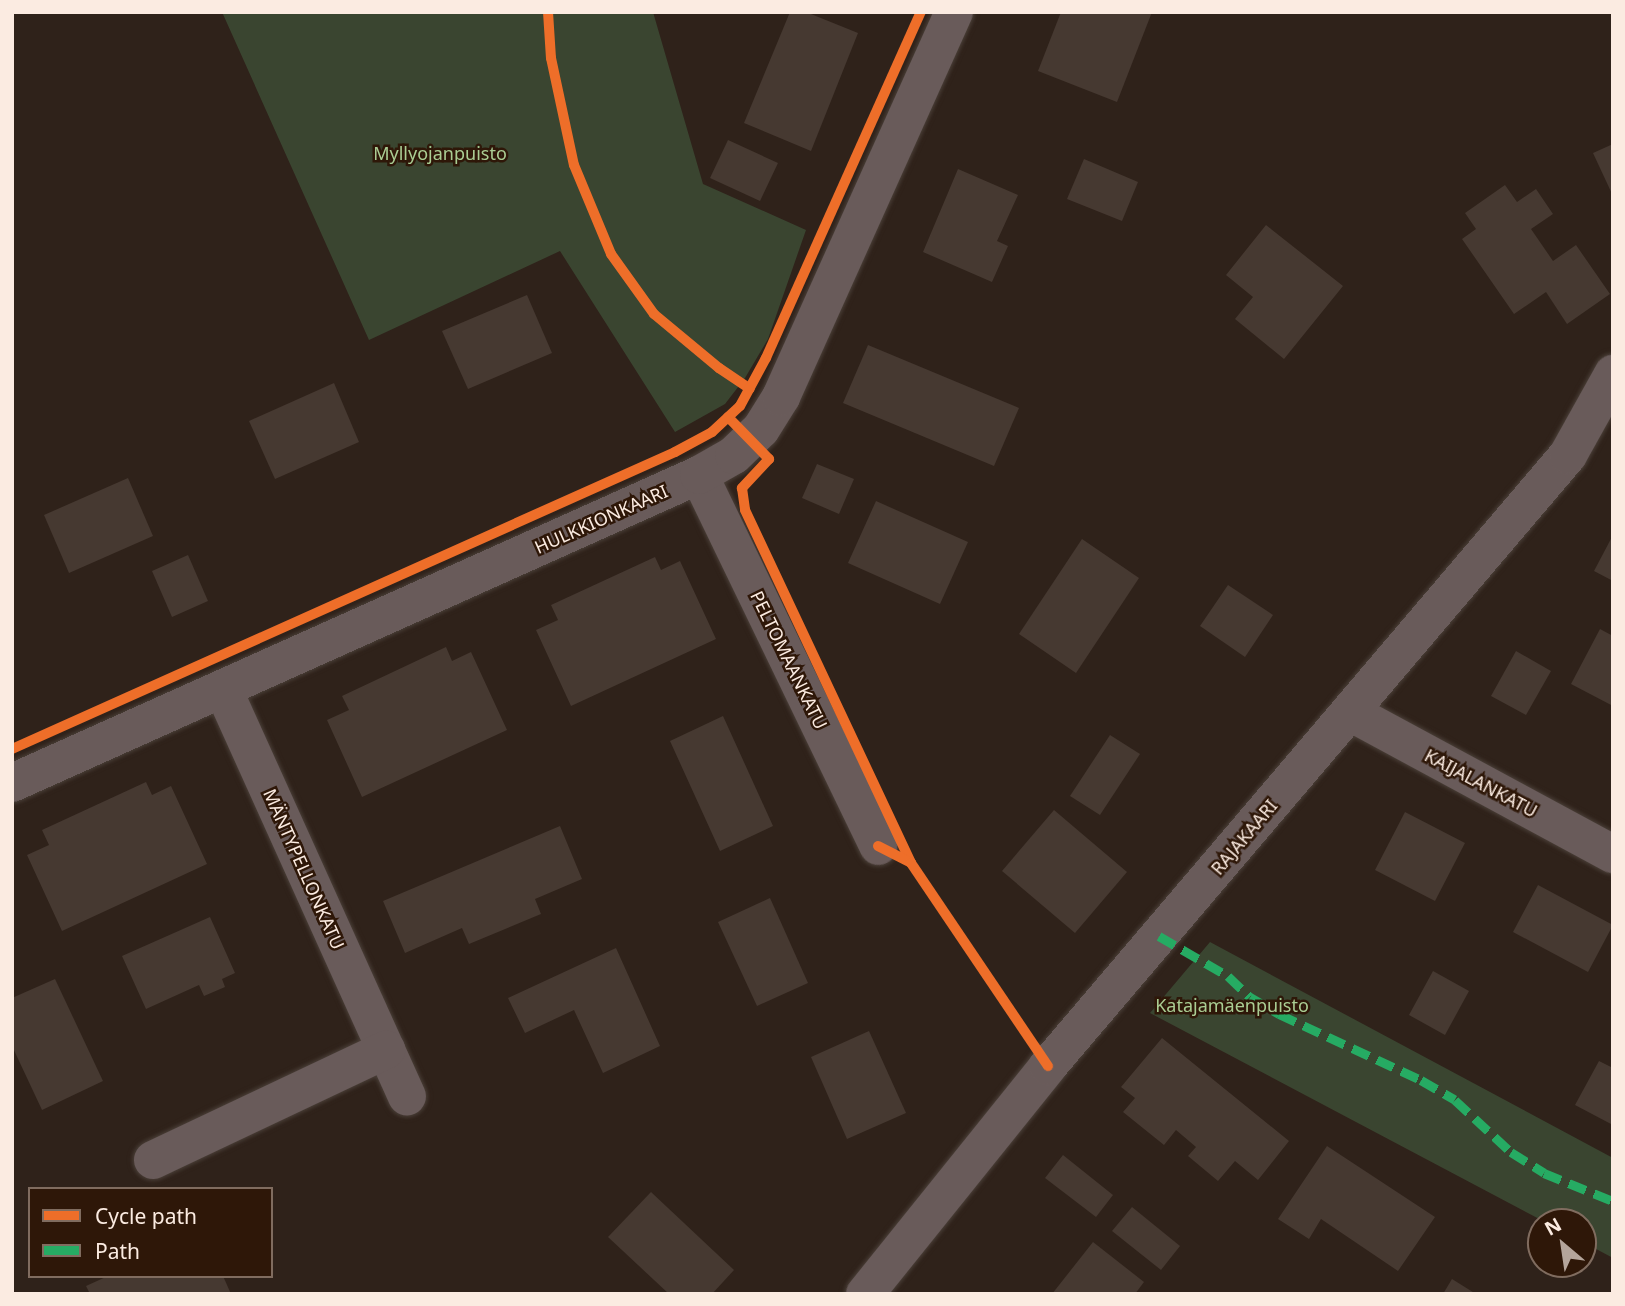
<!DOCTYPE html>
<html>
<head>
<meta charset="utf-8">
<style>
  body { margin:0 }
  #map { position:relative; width:1625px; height:1306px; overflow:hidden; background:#2f221a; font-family:"Noto Sans",sans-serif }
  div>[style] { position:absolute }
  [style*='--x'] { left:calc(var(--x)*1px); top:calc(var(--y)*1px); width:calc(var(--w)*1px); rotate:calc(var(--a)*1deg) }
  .green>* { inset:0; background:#3a4530 }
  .building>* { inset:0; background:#463931 }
  .roads { filter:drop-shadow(0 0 2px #4a3f38) drop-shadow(0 0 2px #4a3f38) }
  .street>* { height:38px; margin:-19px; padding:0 19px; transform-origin:19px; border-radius:19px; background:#695b5a }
  .quiet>* { height:9px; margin-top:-4.5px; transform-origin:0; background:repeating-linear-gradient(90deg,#26ab63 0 18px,transparent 0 27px) }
  .cycleway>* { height:10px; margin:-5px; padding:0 5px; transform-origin:5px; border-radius:5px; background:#ee6e29 }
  span { translate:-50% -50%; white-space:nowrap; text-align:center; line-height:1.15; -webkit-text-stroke:5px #2e1708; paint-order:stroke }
  .park-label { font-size:18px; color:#aacd93 }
  .street-label { font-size:18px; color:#fbebe1 }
  .frame { position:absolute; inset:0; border:14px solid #fbebe1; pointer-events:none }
  .legend { position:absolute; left:28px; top:1187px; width:245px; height:91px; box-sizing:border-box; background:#2e1708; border:2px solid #806c5f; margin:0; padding:9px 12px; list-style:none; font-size:21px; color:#fbebe1 }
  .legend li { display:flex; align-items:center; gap:14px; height:35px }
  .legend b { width:35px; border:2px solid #806c5f }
  .north { position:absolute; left:1527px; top:1208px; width:70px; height:70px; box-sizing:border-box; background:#2e1708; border:2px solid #806c5f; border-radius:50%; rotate:331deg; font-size:19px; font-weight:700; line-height:28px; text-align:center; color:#fbebe1 }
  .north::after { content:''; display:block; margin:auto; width:24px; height:32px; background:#b4a59b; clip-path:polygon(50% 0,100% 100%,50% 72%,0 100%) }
</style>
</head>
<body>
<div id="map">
  <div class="green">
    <i style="clip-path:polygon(222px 12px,653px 12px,703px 184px,806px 230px,768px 339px,745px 378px,725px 404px,675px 432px,560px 251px,369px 340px)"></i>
    <i style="clip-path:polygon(1210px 942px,1613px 1158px,1613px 1258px,1583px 1242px,1583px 1222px,1545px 1222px,1150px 1013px)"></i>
  </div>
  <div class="building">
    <i style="clip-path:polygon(790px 12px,806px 12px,858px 33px,811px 151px,744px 123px)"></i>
    <i style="clip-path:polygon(1061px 12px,1152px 12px,1117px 102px,1038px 71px)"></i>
    <i style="clip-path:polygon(728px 140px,778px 163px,760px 201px,710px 178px)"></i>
    <i style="clip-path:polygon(1613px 144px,1613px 196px,1593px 153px)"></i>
    <i style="clip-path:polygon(1084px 159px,1138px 182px,1122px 221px,1067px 199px)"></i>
    <i style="clip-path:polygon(958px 169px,1018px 195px,997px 241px,1008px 246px,992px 282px,923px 252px)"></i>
    <i style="clip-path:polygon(1505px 185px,1517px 202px,1536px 189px,1553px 214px,1531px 229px,1553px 261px,1576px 245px,1610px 294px,1567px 324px,1546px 292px,1514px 314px,1462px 239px,1476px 229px,1465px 213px)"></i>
    <i style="clip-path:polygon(1266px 225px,1343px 286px,1284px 359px,1235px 319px,1253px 297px,1226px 275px)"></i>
    <i style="clip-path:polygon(527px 295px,552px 353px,468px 389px,442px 331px)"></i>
    <i style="clip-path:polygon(868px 345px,1019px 408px,994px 466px,843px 403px)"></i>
    <i style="clip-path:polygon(334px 383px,359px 442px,275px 479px,249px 421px)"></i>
    <i style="clip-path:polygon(817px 464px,854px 479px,839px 514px,802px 498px)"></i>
    <i style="clip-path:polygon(128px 478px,153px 536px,69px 573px,44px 515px)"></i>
    <i style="clip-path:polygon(876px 501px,968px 542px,940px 604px,848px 563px)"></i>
    <i style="clip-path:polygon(1613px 535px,1613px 581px,1594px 571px)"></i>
    <i style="clip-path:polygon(1082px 539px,1139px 578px,1076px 673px,1019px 634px)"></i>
    <i style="clip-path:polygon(188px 555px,208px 601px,172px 617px,152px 571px)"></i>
    <i style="clip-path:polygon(655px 557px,661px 570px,680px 561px,716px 639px,571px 706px,536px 630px,558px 620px,551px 605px)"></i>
    <i style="clip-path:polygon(1228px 585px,1273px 615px,1245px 657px,1200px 626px)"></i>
    <i style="clip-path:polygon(1600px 629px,1613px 636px,1613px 706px,1571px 684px)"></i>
    <i style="clip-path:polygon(446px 647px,452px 661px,471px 652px,507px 730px,362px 797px,327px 720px,349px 710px,342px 696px)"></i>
    <i style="clip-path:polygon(1516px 651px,1551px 671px,1526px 715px,1491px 696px)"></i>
    <i style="clip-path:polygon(723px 716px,773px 826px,720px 851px,670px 741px)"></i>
    <i style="clip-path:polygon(1110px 735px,1140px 754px,1100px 815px,1070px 796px)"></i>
    <i style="clip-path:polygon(146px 782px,152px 795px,171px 786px,207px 864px,62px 931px,27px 855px,49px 845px,42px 830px)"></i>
    <i style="clip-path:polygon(1054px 810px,1127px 872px,1075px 933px,1002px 871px)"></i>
    <i style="clip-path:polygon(1405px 812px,1465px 843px,1435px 901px,1375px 870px)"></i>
    <i style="clip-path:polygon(560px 826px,582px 879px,535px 899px,541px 914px,469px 944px,462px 928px,405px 953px,383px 901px)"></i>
    <i style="clip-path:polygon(1538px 885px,1613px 925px,1588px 972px,1513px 932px)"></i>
    <i style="clip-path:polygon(770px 898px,808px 983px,757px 1006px,718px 922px)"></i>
    <i style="clip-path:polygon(210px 917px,235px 973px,222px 979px,225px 987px,204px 996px,199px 985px,146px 1009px,122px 956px)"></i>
    <i style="clip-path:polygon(616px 948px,660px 1046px,603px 1073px,574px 1010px,525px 1033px,508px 998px)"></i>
    <i style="clip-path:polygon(1433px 971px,1469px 991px,1445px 1035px,1409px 1015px)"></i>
    <i style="clip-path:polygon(55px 979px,103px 1081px,42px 1110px,12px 1046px,12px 998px)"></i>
    <i style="clip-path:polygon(869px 1031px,906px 1113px,847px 1139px,811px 1057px)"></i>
    <i style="clip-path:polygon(1162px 1038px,1289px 1141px,1258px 1180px,1235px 1161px,1218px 1181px,1188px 1156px,1196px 1147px,1176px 1130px,1164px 1145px,1123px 1112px,1135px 1098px,1121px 1087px)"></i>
    <i style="clip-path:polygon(1599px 1061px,1613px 1068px,1611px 1124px,1575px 1105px)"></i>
    <i style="clip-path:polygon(1327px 1146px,1435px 1217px,1398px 1271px,1321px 1219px,1309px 1239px,1278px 1219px)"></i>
    <i style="clip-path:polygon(1063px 1155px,1113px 1195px,1096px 1217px,1045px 1178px)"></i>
    <i style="clip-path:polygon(651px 1192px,734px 1270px,712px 1294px,669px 1294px,608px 1237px)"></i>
    <i style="clip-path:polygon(1132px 1207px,1180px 1246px,1161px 1270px,1112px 1231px)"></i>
    <i style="clip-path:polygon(1093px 1242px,1144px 1282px,1135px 1294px,1052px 1294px)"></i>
    <i style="clip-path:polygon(108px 1276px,223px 1276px,231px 1294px,90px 1294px,86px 1286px)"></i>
    <i style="clip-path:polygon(1452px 1279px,1476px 1294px,1443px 1294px)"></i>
  </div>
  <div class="roads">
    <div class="street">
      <i style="--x:699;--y:475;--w:412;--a:64.2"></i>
      <i style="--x:223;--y:689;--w:447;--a:65.7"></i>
      <i style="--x:1350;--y:712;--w:299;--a:28.4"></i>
      <i style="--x:12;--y:783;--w:753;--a:-24.15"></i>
      <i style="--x:699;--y:475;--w:40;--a:-29.7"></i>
      <i style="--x:734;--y:455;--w:37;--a:-44"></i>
      <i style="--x:761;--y:429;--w:38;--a:-58"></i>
      <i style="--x:781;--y:397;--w:422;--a:-65.8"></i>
      <i style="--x:153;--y:1160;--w:258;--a:-25.3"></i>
      <i style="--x:865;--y:1294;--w:292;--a:-51.2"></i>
      <i style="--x:1048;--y:1066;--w:802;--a:-49.6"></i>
      <i style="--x:1568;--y:455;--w:93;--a:-60.9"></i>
    </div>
  </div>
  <div class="quiet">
    <i style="--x:1159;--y:936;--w:80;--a:30.1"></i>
    <i style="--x:1228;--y:976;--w:30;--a:44"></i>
    <i style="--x:1250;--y:997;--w:34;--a:30"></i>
    <i style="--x:1279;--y:1014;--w:157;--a:24.9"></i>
    <i style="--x:1421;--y:1080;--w:39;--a:30"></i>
    <i style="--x:1455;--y:1100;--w:76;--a:42.9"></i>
    <i style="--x:1511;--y:1152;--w:39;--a:32"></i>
    <i style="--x:1544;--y:1173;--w:74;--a:22.1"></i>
  </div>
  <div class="cycleway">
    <i style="--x:548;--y:12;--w:46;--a:86.3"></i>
    <i style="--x:551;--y:58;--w:109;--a:77.9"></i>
    <i style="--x:574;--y:165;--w:96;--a:67.4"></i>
    <i style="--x:611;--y:254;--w:74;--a:54.4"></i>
    <i style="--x:654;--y:314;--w:85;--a:39.7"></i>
    <i style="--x:719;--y:368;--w:37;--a:34"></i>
    <i style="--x:728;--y:417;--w:59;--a:45.7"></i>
    <i style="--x:769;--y:459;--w:40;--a:133"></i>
    <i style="--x:742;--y:488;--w:22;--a:82"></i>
    <i style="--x:745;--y:510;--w:390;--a:64.8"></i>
    <i style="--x:12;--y:749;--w:726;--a:-24.13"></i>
    <i style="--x:675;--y:452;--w:42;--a:-28.4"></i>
    <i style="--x:712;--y:432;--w:38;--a:-43"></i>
    <i style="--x:740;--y:406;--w:55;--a:-61.6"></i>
    <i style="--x:766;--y:358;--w:379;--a:-65.9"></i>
    <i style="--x:878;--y:846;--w:37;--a:27"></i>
    <i style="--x:911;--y:863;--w:245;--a:56"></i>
  </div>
  <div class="park-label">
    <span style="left:440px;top:153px">Myllyojanpuisto</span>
    <span style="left:1232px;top:1005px">Katajamäenpuisto</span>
  </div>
  <div class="street-label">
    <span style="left:601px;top:519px;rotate:-24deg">HULKKIONKAARI</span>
    <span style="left:789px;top:660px;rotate:64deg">PELTOMAANKATU</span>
    <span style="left:1481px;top:783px;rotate:28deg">KAIJALANKATU</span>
    <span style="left:1244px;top:837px;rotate:-50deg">RAJAKAARI</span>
    <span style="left:304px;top:869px;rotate:66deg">MÄNTYPELLONKATU</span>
  </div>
  <div class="frame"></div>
  <ul class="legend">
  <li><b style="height:9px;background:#ee6e29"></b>Cycle path</li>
  <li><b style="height:9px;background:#26ab63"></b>Path</li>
  </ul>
  <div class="north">N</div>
</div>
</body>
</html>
